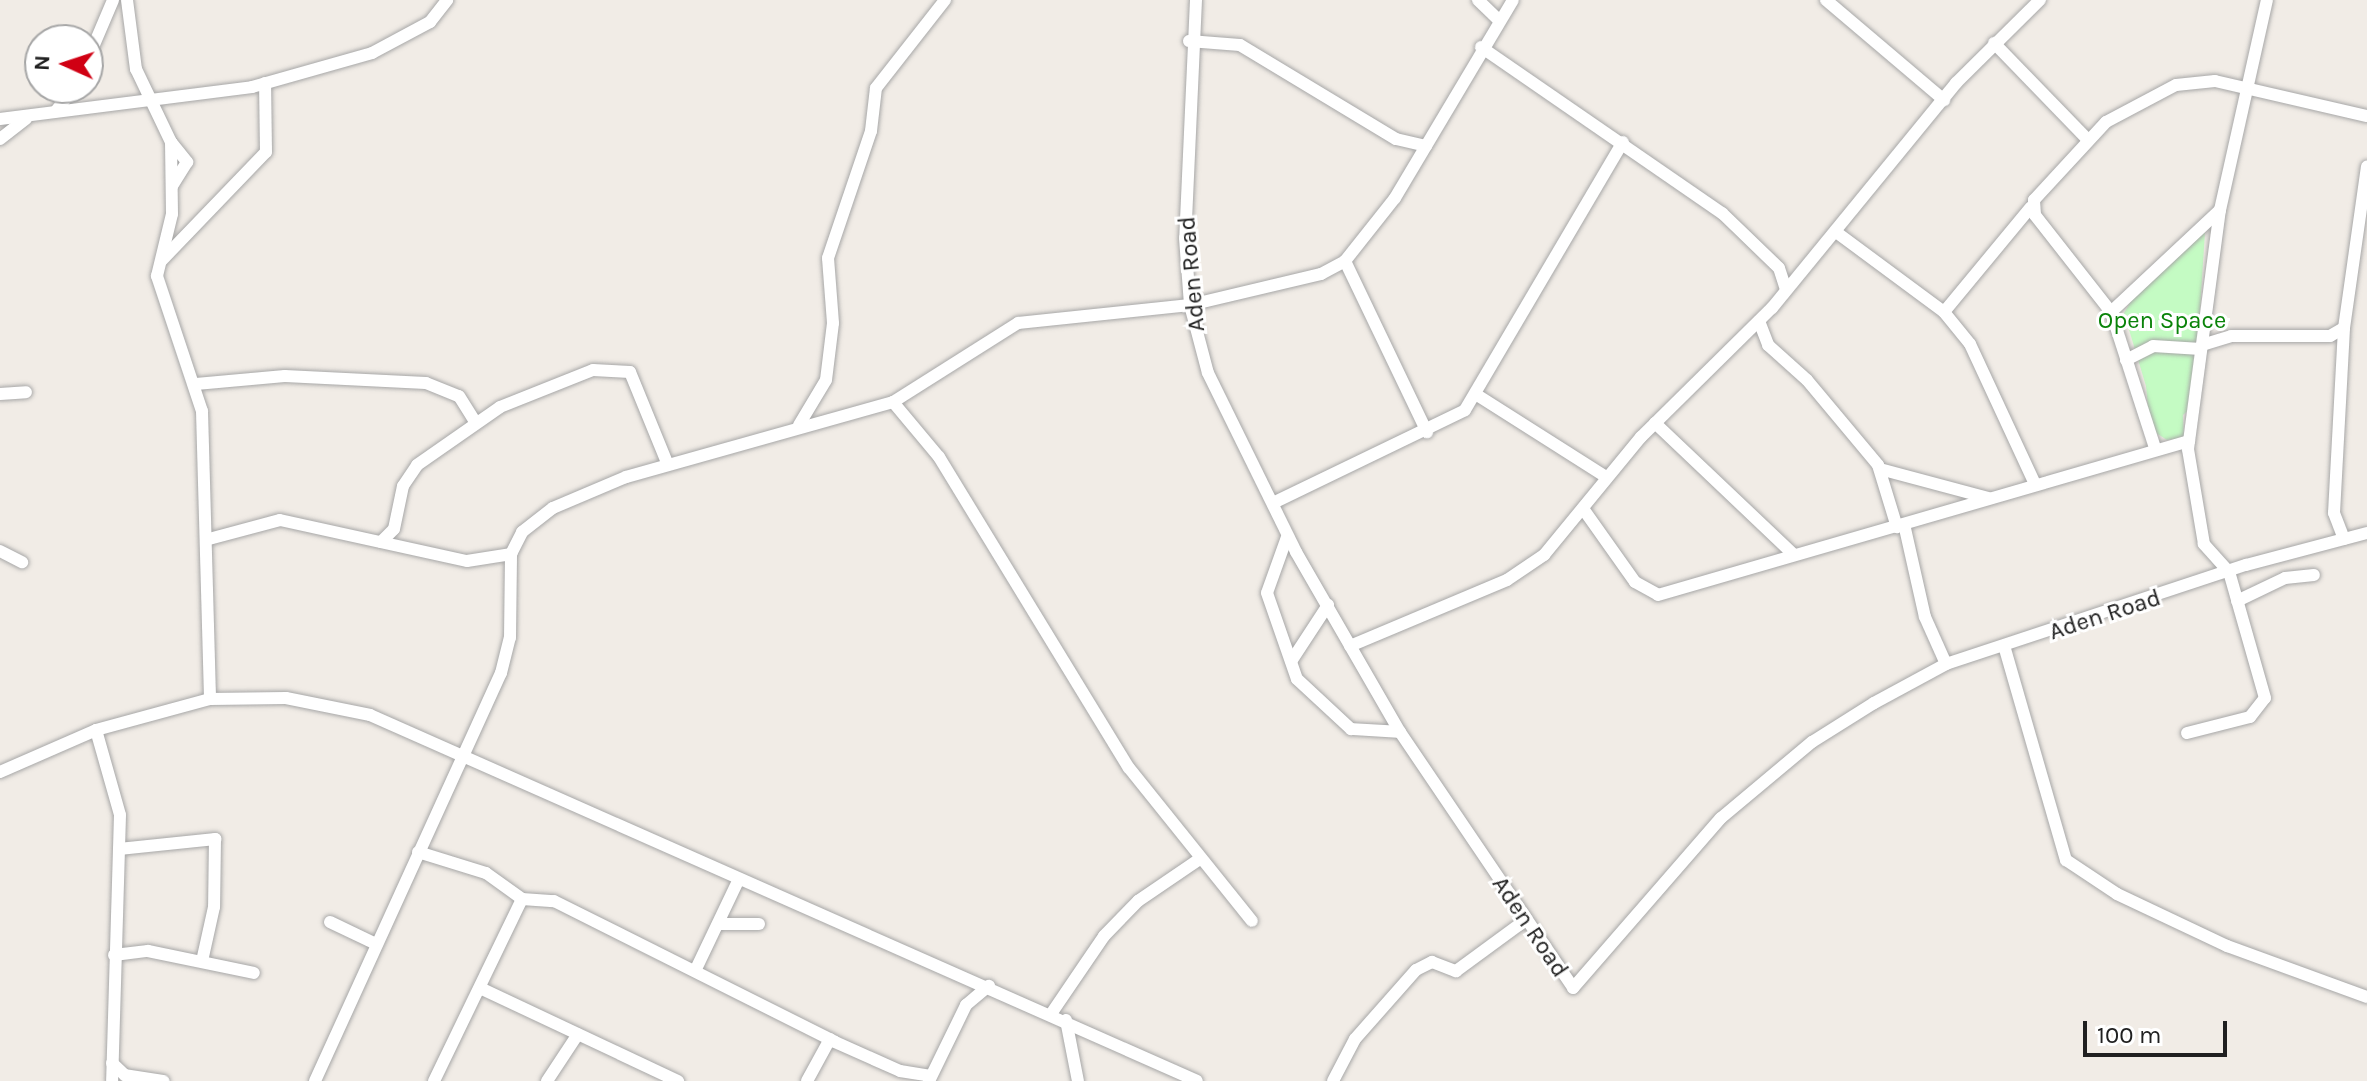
<!DOCTYPE html>
<html>
<head>
<meta charset="utf-8">
<style>
  body { margin:0 }
  #map { position:relative; width:2367px; height:1081px; overflow:hidden; background:#f1ece6; font-family:Karla,sans-serif }
  div>[style] { position:absolute }
  [style*='--x'] { left:calc(var(--x)*1px); top:calc(var(--y)*1px); width:calc(var(--w)*1px); rotate:calc(var(--a)*1deg) }
  .park>* { inset:0; background:#c4fbc3 }
  .roads { filter:drop-shadow(0 0 2px #a7a7a7) drop-shadow(0 0 2px #a7a7a7) }
  .minor>* { height:12px; margin:-6px; padding:0 6px; transform-origin:6px; border-radius:6px; background:#fff }
  span { translate:-50% -50%; white-space:nowrap; text-align:center; line-height:1.15; -webkit-text-stroke:6px #fff; paint-order:stroke }
  .street-label { font-size:24px; color:#202020 }
  .park-label { font-size:24px; color:#0a8309 }
  .north { position:absolute; left:24px; top:24px; width:80px; height:80px; box-sizing:border-box; background:#fff; border:2px solid #a6a6a6; border-radius:50%; rotate:273deg; font-size:22px; font-weight:700; line-height:32px; text-align:center; color:#202020 }
  .north::after { content:''; display:block; margin:auto; width:28px; height:36px; background:#d00013; clip-path:polygon(50% 0,100% 100%,50% 72%,0 100%) }
  .scale { position:absolute; left:2083px; top:1021px; width:144px; height:36px; box-sizing:border-box; border:4px solid #202020; border-top:0; padding-left:10px; font-size:24px; line-height:28px; white-space:nowrap; color:#202020; -webkit-text-stroke:6px #fff; paint-order:stroke }
</style>
</head>
<body>
<div id="map">
  <div class="park">
    <i style="clip-path:polygon(2205px 232px,2194px 405px,2183px 415px,2184px 438px,2167px 440px,2150px 429px,2146px 386px,2124px 313px,2143px 281px)"></i>
  </div>
  <div class="roads">
    <div class="minor">
      <i style="--x:127;--y:0;--w:70;--a:82.6"></i>
      <i style="--x:136;--y:69;--w:81;--a:64.4"></i>
      <i style="--x:171;--y:142;--w:72;--a:89.2"></i>
      <i style="--x:172;--y:214;--w:64;--a:103.6"></i>
      <i style="--x:157;--y:276;--w:142;--a:71.6"></i>
      <i style="--x:202;--y:411;--w:288;--a:88.4"></i>
      <i style="--x:1196;--y:0;--w:238;--a:92.6"></i>
      <i style="--x:1185;--y:238;--w:67;--a:85.7"></i>
      <i style="--x:1190;--y:305;--w:70;--a:75.2"></i>
      <i style="--x:1208;--y:373;--w:199;--a:63.8"></i>
      <i style="--x:1296;--y:552;--w:208;--a:60"></i>
      <i style="--x:1400;--y:732;--w:309;--a:55.9"></i>
      <i style="--x:1573;--y:988;--w:225;--a:-49"></i>
      <i style="--x:1721;--y:818;--w:119;--a:-39.9"></i>
      <i style="--x:1812;--y:742;--w:73;--a:-32.2"></i>
      <i style="--x:1874;--y:703;--w:82;--a:-28.4"></i>
      <i style="--x:1946;--y:664;--w:316;--a:-18.3"></i>
      <i style="--x:2246;--y:565;--w:125;--a:-14.8"></i>
      <i style="--x:1478;--y:0;--w:28;--a:44"></i>
      <i style="--x:1826;--y:0;--w:155;--a:40.3"></i>
      <i style="--x:1189;--y:41;--w:51;--a:4.5"></i>
      <i style="--x:1240;--y:45;--w:182;--a:31.1"></i>
      <i style="--x:1396;--y:139;--w:31;--a:13"></i>
      <i style="--x:1994;--y:43;--w:134;--a:45.9"></i>
      <i style="--x:1481;--y:47;--w:293;--a:34.6"></i>
      <i style="--x:1722;--y:213;--w:79;--a:44"></i>
      <i style="--x:1779;--y:268;--w:23;--a:72"></i>
      <i style="--x:88;--y:59;--w:64;--a:-67"></i>
      <i style="--x:56;--y:111;--w:29;--a:-52"></i>
      <i style="--x:0;--y:119;--w:254;--a:-7.2"></i>
      <i style="--x:252;--y:87;--w:125;--a:-15.8"></i>
      <i style="--x:372;--y:53;--w:66;--a:-28.1"></i>
      <i style="--x:430;--y:22;--w:28;--a:-52"></i>
      <i style="--x:0;--y:139;--w:33;--a:-38"></i>
      <i style="--x:171;--y:142;--w:26;--a:51"></i>
      <i style="--x:187;--y:162;--w:28;--a:122"></i>
      <i style="--x:1836;--y:232;--w:134;--a:36.5"></i>
      <i style="--x:1944;--y:312;--w:41;--a:50.9"></i>
      <i style="--x:1970;--y:344;--w:152;--a:65.1"></i>
      <i style="--x:162;--y:260;--w:150;--a:-46.1"></i>
      <i style="--x:266;--y:152;--w:69;--a:-90.8"></i>
      <i style="--x:1345;--y:261;--w:190;--a:64.4"></i>
      <i style="--x:1944;--y:312;--w:136;--a:-50.4"></i>
      <i style="--x:2111;--y:312;--w:149;--a:-43.1"></i>
      <i style="--x:2220;--y:210;--w:215;--a:-77.4"></i>
      <i style="--x:1759;--y:321;--w:26;--a:69"></i>
      <i style="--x:1768;--y:345;--w:52;--a:41.9"></i>
      <i style="--x:1807;--y:380;--w:111;--a:50.1"></i>
      <i style="--x:1878;--y:465;--w:65;--a:73"></i>
      <i style="--x:2202;--y:345;--w:30;--a:-17"></i>
      <i style="--x:2231;--y:336;--w:99;--a:0"></i>
      <i style="--x:2330;--y:336;--w:16;--a:-30"></i>
      <i style="--x:2126;--y:360;--w:30;--a:-27"></i>
      <i style="--x:2153;--y:346;--w:48;--a:3.6"></i>
      <i style="--x:196;--y:384;--w:89;--a:-5.1"></i>
      <i style="--x:285;--y:376;--w:141;--a:2.8"></i>
      <i style="--x:426;--y:383;--w:35;--a:22"></i>
      <i style="--x:459;--y:396;--w:31;--a:58"></i>
      <i style="--x:0;--y:394;--w:26;--a:-4"></i>
      <i style="--x:1477;--y:395;--w:153;--a:32.4"></i>
      <i style="--x:893;--y:402;--w:72;--a:50.1"></i>
      <i style="--x:939;--y:457;--w:364;--a:58.6"></i>
      <i style="--x:1129;--y:768;--w:196;--a:51.2"></i>
      <i style="--x:1655;--y:423;--w:189;--a:43.5"></i>
      <i style="--x:799;--y:425;--w:52;--a:-59"></i>
      <i style="--x:826;--y:380;--w:57;--a:-83"></i>
      <i style="--x:833;--y:323;--w:65;--a:-94.4"></i>
      <i style="--x:828;--y:258;--w:134;--a:-71.3"></i>
      <i style="--x:871;--y:131;--w:43;--a:-83.4"></i>
      <i style="--x:876;--y:88;--w:112;--a:-51.9"></i>
      <i style="--x:2155;--y:448;--w:143;--a:-107.9"></i>
      <i style="--x:2111;--y:312;--w:123;--a:-128.1"></i>
      <i style="--x:2035;--y:215;--w:15;--a:-94"></i>
      <i style="--x:2034;--y:200;--w:106;--a:-47.3"></i>
      <i style="--x:2106;--y:122;--w:79;--a:-27.9"></i>
      <i style="--x:2176;--y:85;--w:39;--a:-6"></i>
      <i style="--x:2215;--y:81;--w:156;--a:13"></i>
      <i style="--x:1880;--y:469;--w:112;--a:15"></i>
      <i style="--x:1273;--y:503;--w:213;--a:-25.8"></i>
      <i style="--x:1465;--y:410;--w:311;--a:-59.5"></i>
      <i style="--x:1584;--y:510;--w:88;--a:54.7"></i>
      <i style="--x:1635;--y:582;--w:26;--a:29"></i>
      <i style="--x:1658;--y:595;--w:553;--a:-16.17"></i>
      <i style="--x:1904;--y:524;--w:95;--a:77.3"></i>
      <i style="--x:1925;--y:617;--w:51;--a:65.9"></i>
      <i style="--x:1287;--y:537;--w:59;--a:109.7"></i>
      <i style="--x:1267;--y:593;--w:91;--a:70.8"></i>
      <i style="--x:1297;--y:679;--w:74;--a:42.8"></i>
      <i style="--x:1351;--y:729;--w:49;--a:3.5"></i>
      <i style="--x:209;--y:539;--w:73;--a:-15"></i>
      <i style="--x:280;--y:520;--w:191;--a:12.4"></i>
      <i style="--x:467;--y:561;--w:45;--a:-9"></i>
      <i style="--x:2344;--y:539;--w:28;--a:-111"></i>
      <i style="--x:2334;--y:513;--w:185;--a:-86.9"></i>
      <i style="--x:2344;--y:328;--w:163;--a:-81.9"></i>
      <i style="--x:381;--y:542;--w:18;--a:-45"></i>
      <i style="--x:394;--y:529;--w:44;--a:-78.2"></i>
      <i style="--x:403;--y:486;--w:25;--a:-56"></i>
      <i style="--x:417;--y:465;--w:101;--a:-34.9"></i>
      <i style="--x:500;--y:407;--w:100;--a:-21.7"></i>
      <i style="--x:593;--y:370;--w:37;--a:3"></i>
      <i style="--x:630;--y:372;--w:100;--a:67.8"></i>
      <i style="--x:0;--y:551;--w:25;--a:27"></i>
      <i style="--x:2237;--y:601;--w:53;--a:-25.6"></i>
      <i style="--x:2285;--y:578;--w:29;--a:-6"></i>
      <i style="--x:1350;--y:646;--w:170;--a:-22.8"></i>
      <i style="--x:1507;--y:580;--w:45;--a:-34"></i>
      <i style="--x:1544;--y:555;--w:153;--a:-50.6"></i>
      <i style="--x:1641;--y:437;--w:184;--a:-44.6"></i>
      <i style="--x:1772;--y:308;--w:291;--a:-50.7"></i>
      <i style="--x:1956;--y:83;--w:118;--a:-44.7"></i>
      <i style="--x:2005;--y:649;--w:220;--a:73.9"></i>
      <i style="--x:2066;--y:860;--w:61;--a:33.7"></i>
      <i style="--x:2117;--y:894;--w:122;--a:25.3"></i>
      <i style="--x:2227;--y:946;--w:149;--a:20"></i>
      <i style="--x:1292;--y:660;--w:66;--a:-56.8"></i>
      <i style="--x:96;--y:730;--w:88;--a:74.2"></i>
      <i style="--x:120;--y:815;--w:266;--a:91.7"></i>
      <i style="--x:2187;--y:733;--w:65;--a:-14.3"></i>
      <i style="--x:2250;--y:717;--w:24;--a:-52"></i>
      <i style="--x:2265;--y:698;--w:131;--a:-105.9"></i>
      <i style="--x:2229;--y:572;--w:38;--a:-132"></i>
      <i style="--x:2204;--y:544;--w:96;--a:-99.6"></i>
      <i style="--x:2188;--y:449;--w:241;--a:-82.4"></i>
      <i style="--x:0;--y:772;--w:105;--a:-23.6"></i>
      <i style="--x:96;--y:730;--w:118;--a:-15.2"></i>
      <i style="--x:210;--y:699;--w:76;--a:-0.8"></i>
      <i style="--x:286;--y:698;--w:86;--a:11.4"></i>
      <i style="--x:370;--y:715;--w:904;--a:23.87"></i>
      <i style="--x:119;--y:849;--w:97;--a:-5.9"></i>
      <i style="--x:215;--y:839;--w:68;--a:90.8"></i>
      <i style="--x:214;--y:907;--w:55;--a:102.5"></i>
      <i style="--x:418;--y:852;--w:71;--a:17.2"></i>
      <i style="--x:486;--y:873;--w:44;--a:35.8"></i>
      <i style="--x:522;--y:899;--w:202;--a:115.8"></i>
      <i style="--x:522;--y:899;--w:32;--a:4"></i>
      <i style="--x:554;--y:901;--w:314;--a:26.6"></i>
      <i style="--x:835;--y:1042;--w:71;--a:24"></i>
      <i style="--x:900;--y:1071;--w:31;--a:9"></i>
      <i style="--x:330;--y:922;--w:49;--a:25.5"></i>
      <i style="--x:719;--y:924;--w:40;--a:0"></i>
      <i style="--x:114;--y:955;--w:34;--a:-7"></i>
      <i style="--x:148;--y:951;--w:108;--a:11.7"></i>
      <i style="--x:696;--y:969;--w:100;--a:-64.5"></i>
      <i style="--x:480;--y:988;--w:219;--a:25.2"></i>
      <i style="--x:1051;--y:1014;--w:94;--a:-55.8"></i>
      <i style="--x:1104;--y:936;--w:49;--a:-45.8"></i>
      <i style="--x:1138;--y:901;--w:76;--a:-34.3"></i>
      <i style="--x:1066;--y:1020;--w:62;--a:78.9"></i>
      <i style="--x:112;--y:1063;--w:18;--a:43"></i>
      <i style="--x:125;--y:1075;--w:39;--a:9"></i>
      <i style="--x:315;--y:1081;--w:448;--a:-65.5"></i>
      <i style="--x:501;--y:673;--w:36;--a:-76"></i>
      <i style="--x:510;--y:638;--w:84;--a:-89.3"></i>
      <i style="--x:511;--y:554;--w:25;--a:-63"></i>
      <i style="--x:522;--y:532;--w:39;--a:-38"></i>
      <i style="--x:553;--y:508;--w:79;--a:-23"></i>
      <i style="--x:626;--y:477;--w:277;--a:-15.7"></i>
      <i style="--x:893;--y:402;--w:148;--a:-32.3"></i>
      <i style="--x:1018;--y:323;--w:173;--a:-6"></i>
      <i style="--x:1190;--y:305;--w:135;--a:-13.3"></i>
      <i style="--x:1321;--y:274;--w:27;--a:-28"></i>
      <i style="--x:1345;--y:261;--w:80;--a:-51.6"></i>
      <i style="--x:1395;--y:198;--w:230;--a:-59.2"></i>
      <i style="--x:547;--y:1081;--w:56;--a:-56.6"></i>
      <i style="--x:807;--y:1081;--w:48;--a:-61.3"></i>
      <i style="--x:929;--y:1081;--w:85;--a:-64"></i>
      <i style="--x:966;--y:1005;--w:30;--a:-40"></i>
      <i style="--x:1333;--y:1081;--w:47;--a:-62.4"></i>
      <i style="--x:1355;--y:1039;--w:92;--a:-48.5"></i>
      <i style="--x:1416;--y:970;--w:18;--a:-27"></i>
      <i style="--x:1432;--y:962;--w:26;--a:21"></i>
      <i style="--x:1456;--y:971;--w:83;--a:-36.2"></i>
    </div>
  </div>
  <div class="street-label">
    <span style="left:1192px;top:274px;rotate:-95deg">Aden Road</span>
    <span style="left:2105px;top:615px;rotate:-18deg">Aden Road</span>
    <span style="left:1530px;top:927px;rotate:56deg">Aden Road</span>
  </div>
  <div class="park-label">
    <span style="left:2162px;top:321px">Open Space</span>
  </div>
  <div class="north">N</div>
  <div class="scale">100 m</div>
</div>
</body>
</html>
